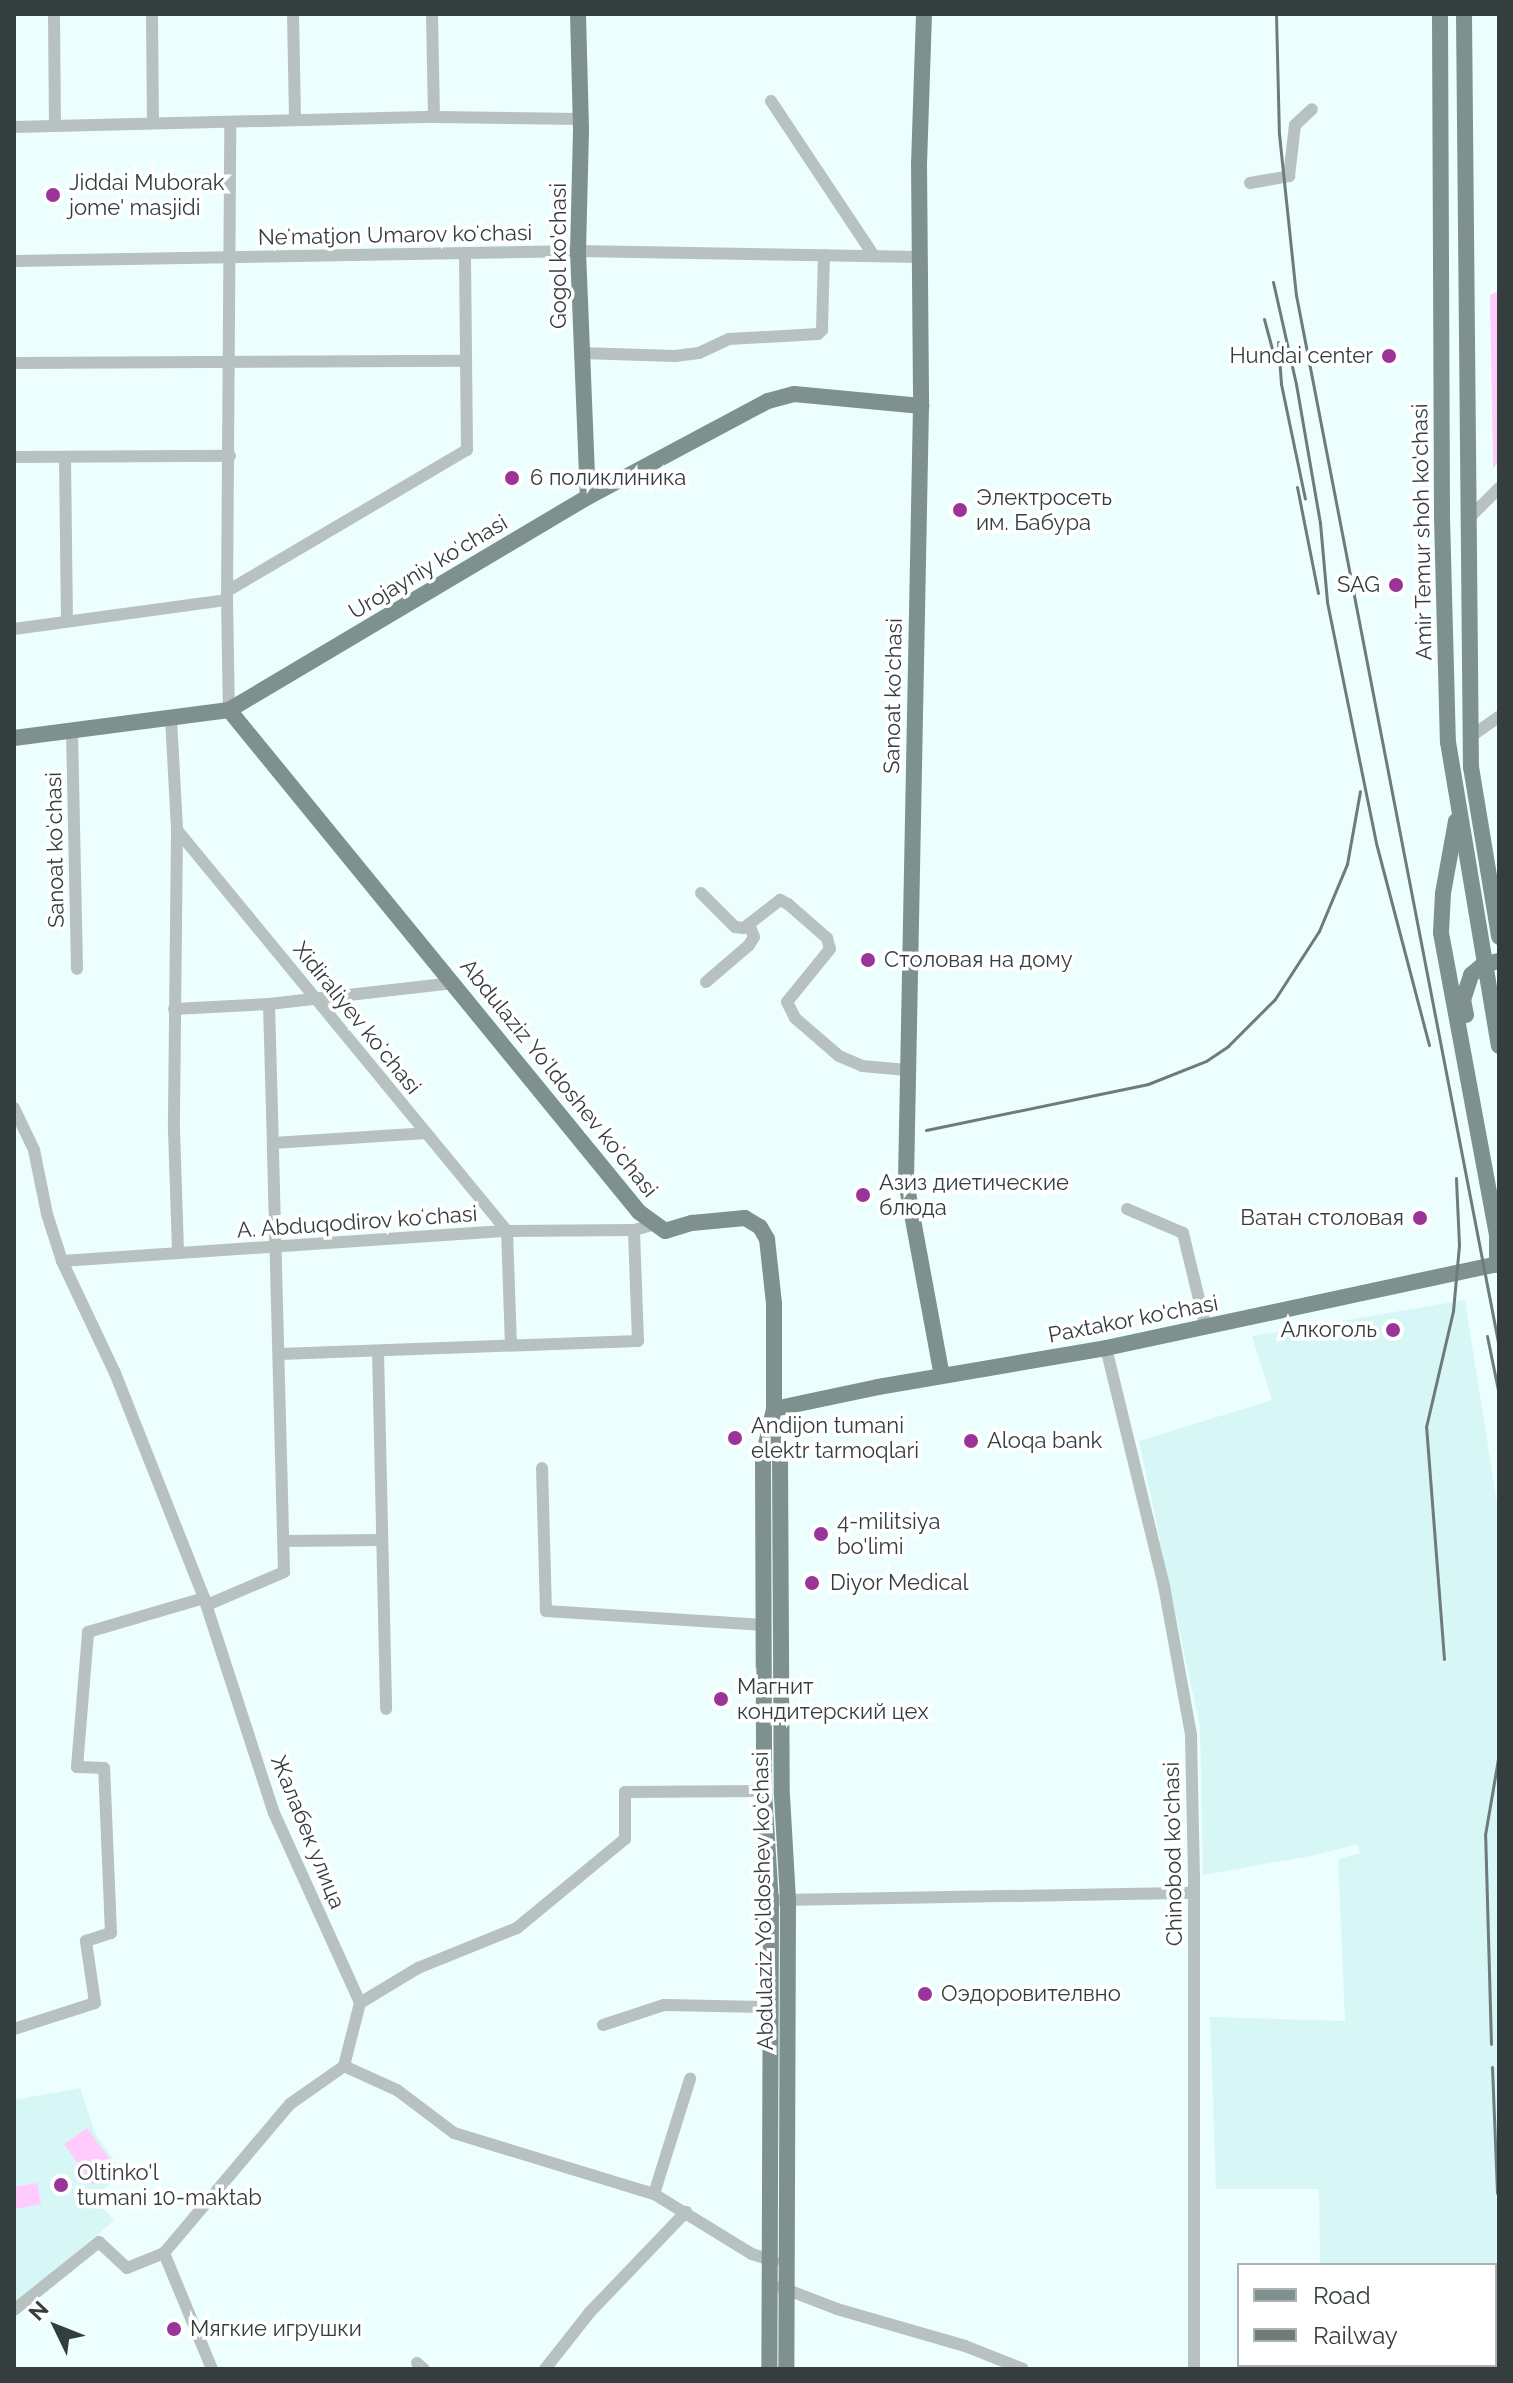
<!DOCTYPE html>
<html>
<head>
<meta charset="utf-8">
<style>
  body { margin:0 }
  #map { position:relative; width:1513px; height:2383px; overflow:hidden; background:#ecfffe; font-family:Raleway,sans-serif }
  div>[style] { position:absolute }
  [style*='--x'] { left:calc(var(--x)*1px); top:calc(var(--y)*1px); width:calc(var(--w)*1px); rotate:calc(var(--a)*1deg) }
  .built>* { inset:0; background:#d6f7f5 }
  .green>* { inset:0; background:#fecbfc }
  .minor>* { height:12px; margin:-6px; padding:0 6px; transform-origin:6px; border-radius:6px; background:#b7c1c0 }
  .major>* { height:16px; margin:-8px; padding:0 8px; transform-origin:8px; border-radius:8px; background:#7f918f }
  .rail>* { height:3px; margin:-1.5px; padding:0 1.5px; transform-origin:1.5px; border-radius:1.5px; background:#6e7b7a }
  .dots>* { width:22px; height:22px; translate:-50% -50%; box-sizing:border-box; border:4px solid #fff; border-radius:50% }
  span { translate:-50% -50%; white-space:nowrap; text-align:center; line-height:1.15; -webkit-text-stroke:7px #fff; paint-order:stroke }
  .poi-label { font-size:22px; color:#353e3e }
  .left { translate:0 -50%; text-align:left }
  .right { translate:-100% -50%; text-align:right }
  .street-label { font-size:22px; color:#353e3e }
  .frame { position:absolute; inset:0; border:16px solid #353e3e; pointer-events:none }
  .legend { position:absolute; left:1237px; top:2263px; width:260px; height:104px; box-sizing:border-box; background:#fff; border:2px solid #aeb2b2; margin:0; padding:10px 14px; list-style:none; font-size:24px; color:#353e3e }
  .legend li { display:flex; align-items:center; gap:16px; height:40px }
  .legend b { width:40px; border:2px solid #aeb2b2 }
  .north { position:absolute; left:16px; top:2287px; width:80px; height:80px; -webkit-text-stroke:6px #fff; paint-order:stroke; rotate:313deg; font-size:22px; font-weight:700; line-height:32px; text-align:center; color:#353e3e }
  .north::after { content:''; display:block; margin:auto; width:28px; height:36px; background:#353e3e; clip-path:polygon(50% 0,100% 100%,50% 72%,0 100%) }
</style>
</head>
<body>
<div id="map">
  <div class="built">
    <i style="clip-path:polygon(1465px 1300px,1499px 1516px,1499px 2369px,1320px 2369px,1320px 2365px,1495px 2365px,1495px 2265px,1320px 2265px,1319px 2189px,1216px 2189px,1210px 2017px,1345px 2021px,1338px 1859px,1360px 1853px,1357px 1844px,1316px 1855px,1203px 1875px,1200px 1727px,1139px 1441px,1272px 1400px,1252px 1336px)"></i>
    <i style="clip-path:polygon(80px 2088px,95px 2133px,122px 2172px,95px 2198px,114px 2221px,14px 2303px,14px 2100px)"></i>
  </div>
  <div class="green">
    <i style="clip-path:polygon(1499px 291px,1499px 462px,1493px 468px,1490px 295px)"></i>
    <i style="clip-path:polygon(87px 2128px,116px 2168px,93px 2185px,64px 2144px)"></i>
    <i style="clip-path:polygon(37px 2183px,41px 2204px,14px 2209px,14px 2187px)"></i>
  </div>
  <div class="minor">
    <i style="--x:54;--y:14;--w:112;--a:89.5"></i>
    <i style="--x:152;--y:14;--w:109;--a:89.5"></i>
    <i style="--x:293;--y:14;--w:106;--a:88.9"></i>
    <i style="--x:432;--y:14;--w:103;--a:88.9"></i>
    <i style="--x:771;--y:101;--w:186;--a:56.4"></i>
    <i style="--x:14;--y:127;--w:420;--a:-1.4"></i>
    <i style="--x:434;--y:117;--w:146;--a:0.8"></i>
    <i style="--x:1250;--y:183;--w:40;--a:-10"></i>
    <i style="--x:1289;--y:176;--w:51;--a:-83.3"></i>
    <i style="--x:1295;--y:125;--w:23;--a:-43"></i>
    <i style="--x:14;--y:261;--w:564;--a:-1.02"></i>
    <i style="--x:578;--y:251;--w:343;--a:1"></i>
    <i style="--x:581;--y:353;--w:94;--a:1.8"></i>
    <i style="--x:675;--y:356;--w:24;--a:-7"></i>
    <i style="--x:699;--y:353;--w:33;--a:-25"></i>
    <i style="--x:729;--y:339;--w:89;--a:-3.2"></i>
    <i style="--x:818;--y:334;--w:6;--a:-45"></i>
    <i style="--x:822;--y:330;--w:75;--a:-88.5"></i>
    <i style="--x:14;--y:363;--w:452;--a:-0.3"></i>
    <i style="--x:14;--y:457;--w:216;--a:-0.3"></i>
    <i style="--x:65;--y:459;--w:162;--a:89.3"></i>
    <i style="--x:1467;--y:520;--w:45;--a:-45"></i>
    <i style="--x:229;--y:590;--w:276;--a:-30.5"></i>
    <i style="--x:467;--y:450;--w:197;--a:-90.6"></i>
    <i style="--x:227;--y:600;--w:110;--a:89"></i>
    <i style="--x:14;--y:629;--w:215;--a:-7.8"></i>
    <i style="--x:227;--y:600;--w:478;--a:-89.6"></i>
    <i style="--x:171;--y:718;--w:112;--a:86.9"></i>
    <i style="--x:177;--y:830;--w:300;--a:90.6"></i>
    <i style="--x:174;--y:1130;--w:122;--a:88.1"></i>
    <i style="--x:72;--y:730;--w:239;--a:88.8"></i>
    <i style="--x:1470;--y:737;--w:35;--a:-35"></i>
    <i style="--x:177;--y:830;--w:519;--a:50.55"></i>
    <i style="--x:507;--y:1231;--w:112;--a:88"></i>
    <i style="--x:701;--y:893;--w:48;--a:45"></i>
    <i style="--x:735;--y:927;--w:9;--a:6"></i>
    <i style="--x:744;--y:928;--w:46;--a:-37.9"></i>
    <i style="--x:780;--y:900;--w:9;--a:27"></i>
    <i style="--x:788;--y:904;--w:52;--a:41.1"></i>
    <i style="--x:827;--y:938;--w:11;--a:75"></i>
    <i style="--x:830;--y:949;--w:68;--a:129.1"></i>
    <i style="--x:787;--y:1002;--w:18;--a:63"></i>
    <i style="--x:795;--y:1018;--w:58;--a:40.8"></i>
    <i style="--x:839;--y:1056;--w:25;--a:23"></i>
    <i style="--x:862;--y:1066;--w:45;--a:5.1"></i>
    <i style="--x:706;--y:982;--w:57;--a:-40.7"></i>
    <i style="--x:749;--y:945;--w:9;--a:-58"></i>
    <i style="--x:754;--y:937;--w:14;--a:-111"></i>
    <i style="--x:269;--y:1004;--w:139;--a:88.4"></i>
    <i style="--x:273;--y:1143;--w:153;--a:-3.7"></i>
    <i style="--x:174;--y:1009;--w:95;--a:-3"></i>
    <i style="--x:269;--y:1004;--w:186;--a:-6.5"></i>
    <i style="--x:14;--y:1108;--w:47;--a:64.5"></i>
    <i style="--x:34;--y:1150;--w:65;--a:78.5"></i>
    <i style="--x:47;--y:1214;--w:49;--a:72.3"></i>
    <i style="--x:62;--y:1261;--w:124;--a:64.7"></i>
    <i style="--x:115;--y:1373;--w:242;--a:68.4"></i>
    <i style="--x:204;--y:1598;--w:226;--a:72"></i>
    <i style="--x:274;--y:1813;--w:209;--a:65.6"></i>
    <i style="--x:360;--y:2003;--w:65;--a:104.3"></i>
    <i style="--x:344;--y:2066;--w:58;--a:24.4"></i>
    <i style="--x:397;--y:2090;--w:71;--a:37"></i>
    <i style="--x:454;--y:2133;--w:209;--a:17"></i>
    <i style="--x:654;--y:2194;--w:115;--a:31.5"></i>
    <i style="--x:752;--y:2254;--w:23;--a:18"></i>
    <i style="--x:1127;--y:1209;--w:61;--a:23.2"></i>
    <i style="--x:1183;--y:1233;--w:98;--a:76.4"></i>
    <i style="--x:62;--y:1261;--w:446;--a:-3.9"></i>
    <i style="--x:507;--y:1231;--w:127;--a:-0.5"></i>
    <i style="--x:634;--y:1230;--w:20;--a:-15"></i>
    <i style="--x:1106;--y:1348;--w:245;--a:76.3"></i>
    <i style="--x:1164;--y:1586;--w:151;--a:79.7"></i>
    <i style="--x:1191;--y:1735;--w:146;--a:88.8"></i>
    <i style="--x:1194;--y:1881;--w:488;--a:90"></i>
    <i style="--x:378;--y:1351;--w:358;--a:88.7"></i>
    <i style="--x:280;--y:1354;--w:358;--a:-2.1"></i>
    <i style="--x:638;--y:1341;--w:111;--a:-92.1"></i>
    <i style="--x:542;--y:1468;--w:143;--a:88.4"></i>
    <i style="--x:546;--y:1611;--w:218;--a:3.7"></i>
    <i style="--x:284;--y:1541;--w:97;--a:-0.6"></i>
    <i style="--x:207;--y:1605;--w:84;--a:-23.2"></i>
    <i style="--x:284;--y:1572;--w:429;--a:-91.5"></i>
    <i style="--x:781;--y:1900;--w:413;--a:-1"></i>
    <i style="--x:360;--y:2003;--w:68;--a:-31.1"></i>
    <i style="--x:418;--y:1968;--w:107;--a:-22"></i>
    <i style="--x:517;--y:1928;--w:140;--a:-39.5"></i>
    <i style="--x:625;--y:1839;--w:47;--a:-90"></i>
    <i style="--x:625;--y:1792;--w:139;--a:-0.4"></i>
    <i style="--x:603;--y:2025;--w:64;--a:-18.2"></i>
    <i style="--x:664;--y:2005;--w:107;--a:1.1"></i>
    <i style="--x:14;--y:2029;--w:85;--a:-17.8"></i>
    <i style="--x:95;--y:2003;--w:63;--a:-98.3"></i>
    <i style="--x:86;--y:1941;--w:26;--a:-18"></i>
    <i style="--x:111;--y:1933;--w:165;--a:-92.4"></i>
    <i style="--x:104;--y:1768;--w:27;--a:-178"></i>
    <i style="--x:77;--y:1767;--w:135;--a:-85.3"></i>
    <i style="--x:88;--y:1632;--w:121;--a:-16.3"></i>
    <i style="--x:654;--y:2194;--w:121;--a:-72.6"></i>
    <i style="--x:780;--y:2287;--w:61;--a:21.1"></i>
    <i style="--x:837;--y:2309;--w:133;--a:16.1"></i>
    <i style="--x:965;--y:2346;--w:62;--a:21.6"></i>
    <i style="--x:14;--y:2310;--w:109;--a:-38.7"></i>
    <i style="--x:99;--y:2242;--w:38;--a:43"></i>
    <i style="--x:127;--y:2268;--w:40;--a:-22"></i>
    <i style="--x:417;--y:2363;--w:9;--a:41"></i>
    <i style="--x:212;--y:2369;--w:126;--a:-112.5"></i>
    <i style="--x:164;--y:2253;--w:195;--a:-49.8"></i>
    <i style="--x:290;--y:2104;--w:66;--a:-35.1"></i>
    <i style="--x:545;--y:2369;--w:73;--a:-51.7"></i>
    <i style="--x:590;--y:2312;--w:139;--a:-46.2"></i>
  </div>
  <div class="major">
    <i style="--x:578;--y:14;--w:116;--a:88.5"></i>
    <i style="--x:581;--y:130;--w:121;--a:91.4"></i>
    <i style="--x:578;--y:251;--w:246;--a:87.7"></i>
    <i style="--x:924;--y:14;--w:150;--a:91.9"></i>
    <i style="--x:919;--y:164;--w:242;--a:89.5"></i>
    <i style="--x:921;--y:406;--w:776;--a:91.11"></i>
    <i style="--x:906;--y:1182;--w:197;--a:79.5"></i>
    <i style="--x:1440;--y:14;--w:503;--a:89.77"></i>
    <i style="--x:1442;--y:517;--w:225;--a:88.5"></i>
    <i style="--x:1448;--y:742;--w:308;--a:80.5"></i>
    <i style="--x:1464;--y:14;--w:753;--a:89.47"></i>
    <i style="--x:1471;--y:767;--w:172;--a:80.6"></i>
    <i style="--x:229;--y:710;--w:648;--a:50.76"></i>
    <i style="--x:639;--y:1212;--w:32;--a:36"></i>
    <i style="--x:665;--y:1231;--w:28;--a:-17"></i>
    <i style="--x:692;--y:1223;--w:53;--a:-5.4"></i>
    <i style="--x:745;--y:1218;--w:17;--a:31"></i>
    <i style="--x:760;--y:1227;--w:14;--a:60"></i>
    <i style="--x:767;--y:1239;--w:64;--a:83.8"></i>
    <i style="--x:774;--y:1303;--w:106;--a:90"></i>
    <i style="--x:774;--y:1409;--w:50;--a:102.7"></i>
    <i style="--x:763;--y:1458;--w:333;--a:89.8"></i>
    <i style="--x:764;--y:1791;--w:111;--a:86.4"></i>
    <i style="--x:771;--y:1902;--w:467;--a:90.2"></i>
    <i style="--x:14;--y:738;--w:217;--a:-7.4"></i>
    <i style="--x:229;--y:710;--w:417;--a:-30.7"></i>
    <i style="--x:588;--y:497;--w:204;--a:-28.1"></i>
    <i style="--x:768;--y:401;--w:27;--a:-15"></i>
    <i style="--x:794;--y:394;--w:128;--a:5.4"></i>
    <i style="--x:1456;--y:821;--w:73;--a:100.2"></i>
    <i style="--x:1443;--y:893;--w:40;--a:92.9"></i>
    <i style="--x:1441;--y:933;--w:307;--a:79.5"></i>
    <i style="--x:1497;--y:1235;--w:30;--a:90"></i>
    <i style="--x:1466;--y:1015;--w:15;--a:-101"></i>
    <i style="--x:1463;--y:1000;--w:26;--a:-72"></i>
    <i style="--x:1471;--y:975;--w:16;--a:-40"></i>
    <i style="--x:1483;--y:965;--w:16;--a:-14"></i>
    <i style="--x:774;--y:1409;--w:106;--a:-11.9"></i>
    <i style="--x:878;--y:1387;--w:231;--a:-9.7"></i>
    <i style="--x:1106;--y:1348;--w:402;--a:-12.1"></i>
    <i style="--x:771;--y:1433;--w:26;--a:69"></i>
    <i style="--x:780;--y:1457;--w:339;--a:89.7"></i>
    <i style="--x:782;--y:1796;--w:104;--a:86.7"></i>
    <i style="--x:788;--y:1900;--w:469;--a:90.2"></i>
  </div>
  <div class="rail">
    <i style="--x:1276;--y:14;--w:120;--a:88.6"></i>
    <i style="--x:1279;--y:134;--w:162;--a:84"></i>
    <i style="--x:1296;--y:295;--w:1071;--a:79.08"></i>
    <i style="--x:1273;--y:282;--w:105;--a:77.3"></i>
    <i style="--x:1296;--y:384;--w:141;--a:80.2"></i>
    <i style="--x:1320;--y:523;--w:79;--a:84.9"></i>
    <i style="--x:1327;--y:602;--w:246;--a:78.5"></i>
    <i style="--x:1376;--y:843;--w:209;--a:75.3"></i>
    <i style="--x:1264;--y:319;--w:39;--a:75"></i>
    <i style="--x:1278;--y:342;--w:42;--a:85.9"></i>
    <i style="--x:1281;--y:384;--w:117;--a:78.2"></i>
    <i style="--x:1297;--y:487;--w:108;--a:78.8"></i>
    <i style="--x:926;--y:1130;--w:227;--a:-11.7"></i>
    <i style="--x:1148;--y:1084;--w:62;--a:-21.6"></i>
    <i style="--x:1206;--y:1061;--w:27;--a:-34"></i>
    <i style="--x:1228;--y:1046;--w:66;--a:-45"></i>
    <i style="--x:1275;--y:999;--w:81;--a:-57.1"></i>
    <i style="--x:1319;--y:931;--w:73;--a:-67.3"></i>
    <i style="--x:1347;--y:864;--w:74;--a:-79.9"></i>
    <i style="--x:1487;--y:1336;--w:60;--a:78.5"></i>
    <i style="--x:1444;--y:1659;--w:233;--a:-94.4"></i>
    <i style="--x:1426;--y:1427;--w:119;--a:-76.9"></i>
    <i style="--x:1453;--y:1311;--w:66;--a:-84.8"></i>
    <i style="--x:1459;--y:1245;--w:67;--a:-92.6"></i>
    <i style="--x:1491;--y:2044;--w:209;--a:-91.6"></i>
    <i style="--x:1485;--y:1835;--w:83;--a:-80.3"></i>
    <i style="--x:1492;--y:2067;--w:126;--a:87.7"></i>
  </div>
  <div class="dots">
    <i style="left:53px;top:195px;background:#9a3499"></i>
    <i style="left:1389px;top:356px;background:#9a3499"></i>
    <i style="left:512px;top:478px;background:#9a3499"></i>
    <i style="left:960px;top:510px;background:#9a3499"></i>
    <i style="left:1396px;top:585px;background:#9a3499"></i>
    <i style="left:868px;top:960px;background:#9a3499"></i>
    <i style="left:863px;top:1195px;background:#9a3499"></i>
    <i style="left:1420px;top:1218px;background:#9a3499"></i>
    <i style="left:1393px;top:1330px;background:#9a3499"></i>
    <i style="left:735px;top:1438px;background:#9a3499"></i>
    <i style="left:971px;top:1441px;background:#9a3499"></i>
    <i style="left:821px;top:1534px;background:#9a3499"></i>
    <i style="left:812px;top:1583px;background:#9a3499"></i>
    <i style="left:721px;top:1699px;background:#9a3499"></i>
    <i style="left:925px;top:1994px;background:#9a3499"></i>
    <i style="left:61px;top:2185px;background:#9a3499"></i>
    <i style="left:174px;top:2329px;background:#9a3499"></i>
  </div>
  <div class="poi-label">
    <span class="left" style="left:69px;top:195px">Jiddai Muborak<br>jome' masjidi</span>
    <span class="right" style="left:1373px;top:356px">Hundai center</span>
    <span class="left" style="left:530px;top:478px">6 поликлиника</span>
    <span class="left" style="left:976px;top:510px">Электросеть<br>им. Бабура</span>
    <span class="right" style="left:1380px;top:585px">SAG</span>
    <span class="left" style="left:884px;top:960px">Столовая на дому</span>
    <span class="left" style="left:879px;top:1195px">Азиз диетические<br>блюда</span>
    <span class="right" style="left:1404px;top:1218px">Ватан столовая</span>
    <span class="right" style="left:1377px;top:1330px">Алкоголь</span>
    <span class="left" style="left:751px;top:1438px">Andijon tumani<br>elektr tarmoqlari</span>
    <span class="left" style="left:987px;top:1441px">Aloqa bank</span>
    <span class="left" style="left:837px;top:1534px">4-militsiya<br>bo'limi</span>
    <span class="left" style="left:830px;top:1583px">Diyor Medical</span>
    <span class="left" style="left:737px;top:1699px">Магнит<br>кондитерский цех</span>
    <span class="left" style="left:941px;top:1994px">Оэдоровителвно</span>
    <span class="left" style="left:77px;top:2185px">Oltinko'l<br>tumani 10-maktab</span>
    <span class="left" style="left:190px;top:2329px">Мягкие игрушки</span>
  </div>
  <div class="street-label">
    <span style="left:395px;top:235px;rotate:-1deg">Neʻmatjon Umarov koʻchasi</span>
    <span style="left:559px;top:256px;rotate:-90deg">Gogol ko'chasi</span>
    <span style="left:1422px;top:532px;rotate:-91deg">Amir Temur shoh ko'chasi</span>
    <span style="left:428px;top:567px;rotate:-31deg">Urоjayniy koʻchasi</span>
    <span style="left:893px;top:696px;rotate:-89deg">Sanoat ko'chasi</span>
    <span style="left:55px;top:850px;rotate:-91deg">Sanoat koʻchasi</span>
    <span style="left:357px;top:1018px;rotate:51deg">Xidiraliyev koʻchasi</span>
    <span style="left:559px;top:1078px;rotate:51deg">Abdulaziz Yoʻldoshev koʻchasi</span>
    <span style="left:357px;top:1222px;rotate:-4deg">A. Abduqodirov koʻchasi</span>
    <span style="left:1133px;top:1319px;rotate:-11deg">Paxtakor ko'chasi</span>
    <span style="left:308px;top:1832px;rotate:68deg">Жалабек улица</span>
    <span style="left:1173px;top:1854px;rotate:-91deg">Chinobod ko'chasi</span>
    <span style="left:763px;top:1901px;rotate:-91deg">Abdulaziz Yoʻldoshev koʻchasi</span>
  </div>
  <div class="frame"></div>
  <ul class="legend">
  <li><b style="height:10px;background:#7f918f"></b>Road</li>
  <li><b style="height:10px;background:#6e7b7a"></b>Railway</li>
  </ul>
  <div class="north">N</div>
</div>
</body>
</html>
